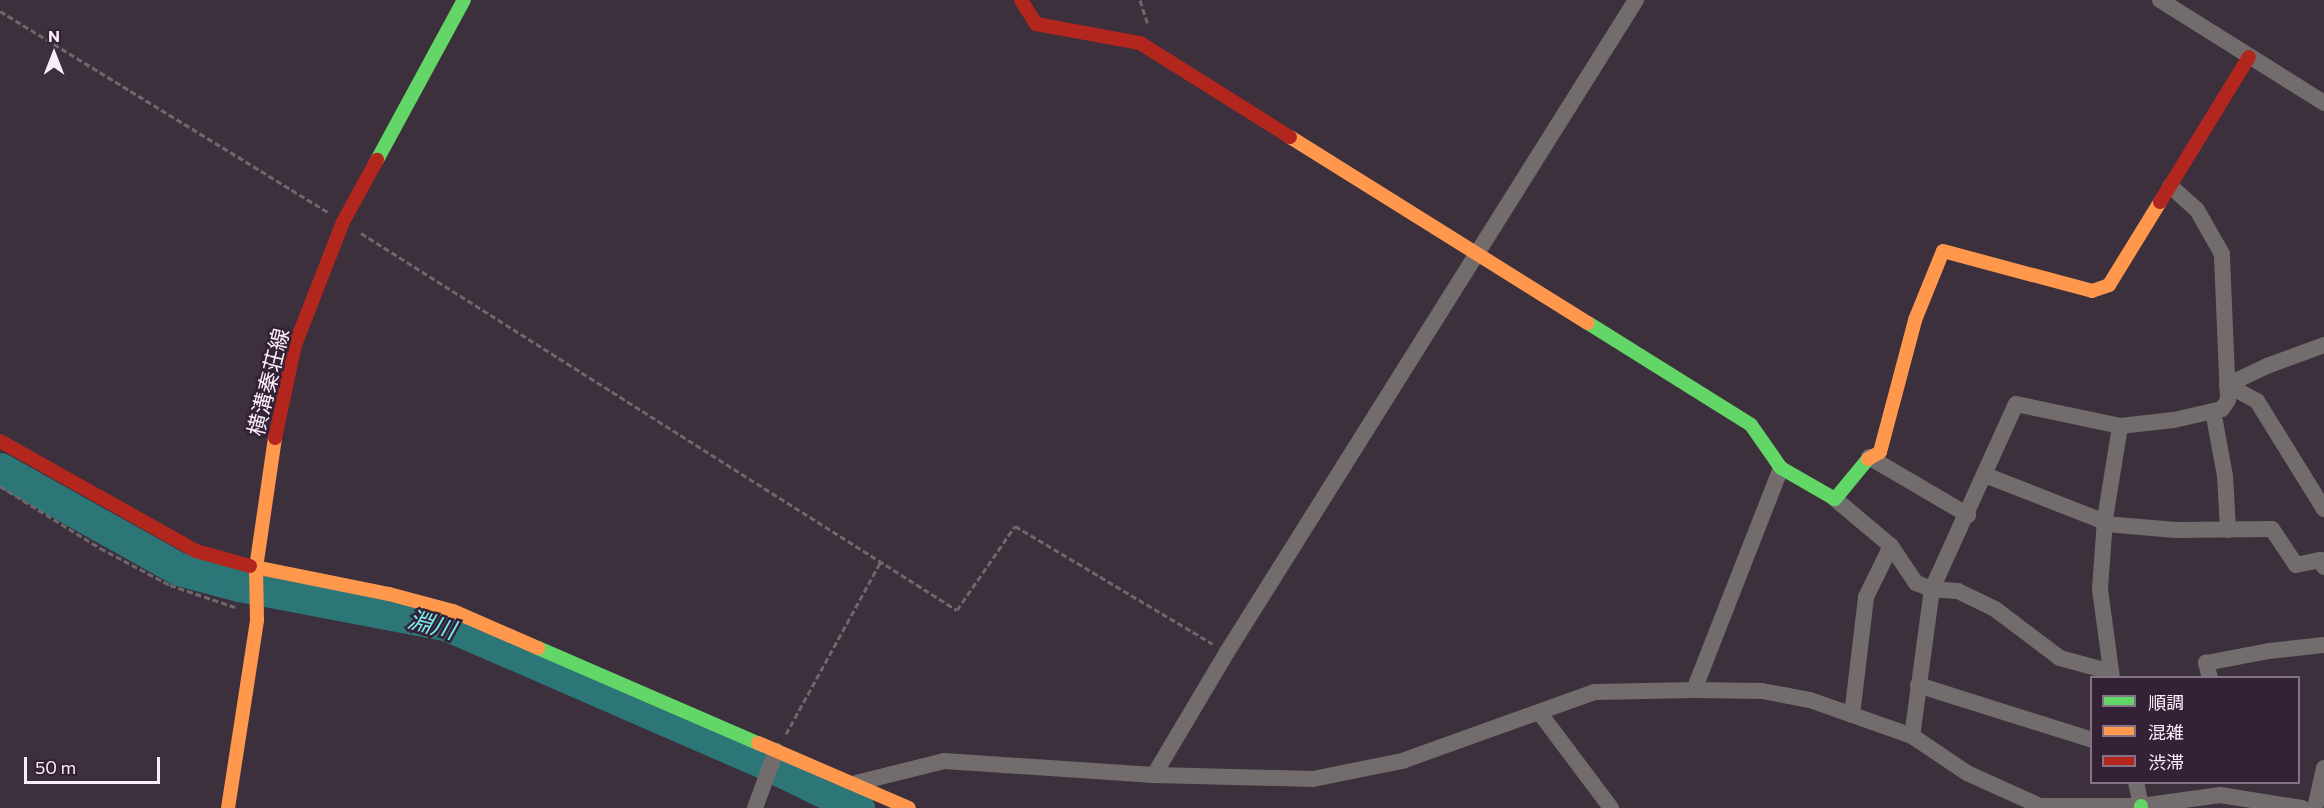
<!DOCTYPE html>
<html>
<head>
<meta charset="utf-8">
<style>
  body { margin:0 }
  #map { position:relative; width:2324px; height:808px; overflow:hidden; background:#3b303b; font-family:Commissioner,"Noto Sans JP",sans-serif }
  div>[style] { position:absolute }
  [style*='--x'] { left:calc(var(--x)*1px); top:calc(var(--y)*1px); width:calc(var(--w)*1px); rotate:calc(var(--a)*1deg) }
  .river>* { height:33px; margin:-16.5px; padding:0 16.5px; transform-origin:16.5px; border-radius:16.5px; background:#2c7678 }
  .path>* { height:3px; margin-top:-1.5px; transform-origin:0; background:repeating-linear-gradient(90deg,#6e676b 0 6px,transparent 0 9px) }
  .street>* { height:16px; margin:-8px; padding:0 8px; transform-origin:8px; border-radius:8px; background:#726c6d }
  .fast>* { height:14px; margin:-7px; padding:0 7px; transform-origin:7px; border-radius:7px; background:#63d668 }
  .slow>* { height:14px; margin:-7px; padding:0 7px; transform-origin:7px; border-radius:7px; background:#ff974d }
  .jam>* { height:14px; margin:-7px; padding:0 7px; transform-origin:7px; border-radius:7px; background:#b3261e }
  span { translate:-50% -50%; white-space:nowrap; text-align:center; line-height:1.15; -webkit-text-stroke:5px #342135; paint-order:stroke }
  .street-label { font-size:22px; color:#fbeefb }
  .water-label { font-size:24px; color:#76eeee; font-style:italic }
  .legend { position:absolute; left:2090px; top:676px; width:210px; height:108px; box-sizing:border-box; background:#342135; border:2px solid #847384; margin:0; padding:8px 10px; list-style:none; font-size:18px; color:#fbeefb }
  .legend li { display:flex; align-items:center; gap:12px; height:30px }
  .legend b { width:30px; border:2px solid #847384 }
  .north { position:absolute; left:24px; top:24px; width:60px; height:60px; -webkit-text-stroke:4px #342135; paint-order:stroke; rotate:0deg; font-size:16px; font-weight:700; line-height:24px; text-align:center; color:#fbeefb }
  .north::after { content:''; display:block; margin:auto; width:21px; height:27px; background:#fbeefb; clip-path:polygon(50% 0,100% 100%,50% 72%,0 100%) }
  .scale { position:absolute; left:24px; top:757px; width:136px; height:27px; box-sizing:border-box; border:3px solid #fbeefb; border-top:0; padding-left:8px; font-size:18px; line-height:21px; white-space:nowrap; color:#fbeefb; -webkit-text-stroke:4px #342135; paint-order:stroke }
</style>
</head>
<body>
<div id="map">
  <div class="river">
    <i style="--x:0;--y:469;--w:205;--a:29.2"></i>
    <i style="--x:179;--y:569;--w:62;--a:14.9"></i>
    <i style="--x:239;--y:585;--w:213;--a:10.8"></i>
    <i style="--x:448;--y:625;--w:341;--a:23.5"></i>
    <i style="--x:761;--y:761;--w:108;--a:25.9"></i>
  </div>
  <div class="path">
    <i style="--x:1140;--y:0;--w:26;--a:72"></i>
    <i style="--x:0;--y:11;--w:385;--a:31.5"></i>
    <i style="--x:361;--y:233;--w:705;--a:32.32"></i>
    <i style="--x:957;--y:610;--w:102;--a:-55.4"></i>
    <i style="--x:1015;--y:526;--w:230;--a:30.8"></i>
    <i style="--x:0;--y:486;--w:118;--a:31.8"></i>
    <i style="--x:100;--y:548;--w:79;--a:27.9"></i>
    <i style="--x:170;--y:585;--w:72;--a:18.7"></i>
    <i style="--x:786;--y:734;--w:197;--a:-61.2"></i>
  </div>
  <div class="street">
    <i style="--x:2160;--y:0;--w:194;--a:32.1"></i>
    <i style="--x:2227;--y:385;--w:34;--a:28"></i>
    <i style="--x:2257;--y:401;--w:127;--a:58.2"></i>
    <i style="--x:2227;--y:385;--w:44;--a:-25.4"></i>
    <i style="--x:2267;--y:366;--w:61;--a:-20.2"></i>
    <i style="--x:2213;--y:411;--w:66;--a:79.5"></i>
    <i style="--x:2225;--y:476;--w:54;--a:86.8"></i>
    <i style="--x:1869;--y:457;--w:115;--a:30.4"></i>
    <i style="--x:1985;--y:475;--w:123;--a:21.4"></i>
    <i style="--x:2100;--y:520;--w:6;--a:39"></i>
    <i style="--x:2105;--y:524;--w:71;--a:4.8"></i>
    <i style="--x:2176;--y:530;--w:96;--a:-0.6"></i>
    <i style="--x:2272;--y:529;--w:43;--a:56.3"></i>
    <i style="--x:2296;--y:565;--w:25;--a:-12"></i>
    <i style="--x:2320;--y:560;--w:8;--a:60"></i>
    <i style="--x:1835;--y:499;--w:73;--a:40"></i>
    <i style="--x:1891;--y:546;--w:45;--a:56"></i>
    <i style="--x:1916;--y:583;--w:17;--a:21"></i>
    <i style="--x:1932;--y:589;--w:148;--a:97.7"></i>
    <i style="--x:2111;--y:672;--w:53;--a:-164.6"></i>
    <i style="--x:2060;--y:658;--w:81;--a:-143"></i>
    <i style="--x:1995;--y:609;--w:41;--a:-154.1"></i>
    <i style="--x:1958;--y:591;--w:26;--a:-176"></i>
    <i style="--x:1932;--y:589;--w:203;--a:-65.6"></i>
    <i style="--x:2016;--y:404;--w:106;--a:11.9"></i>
    <i style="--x:2120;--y:426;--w:54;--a:-6.3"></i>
    <i style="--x:2174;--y:420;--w:49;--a:-12.9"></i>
    <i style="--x:2222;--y:409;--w:11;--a:-56"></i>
    <i style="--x:2228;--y:400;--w:146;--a:-92.4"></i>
    <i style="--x:2222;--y:254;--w:51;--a:-119.6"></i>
    <i style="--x:2197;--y:210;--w:36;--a:-138"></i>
    <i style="--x:2112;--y:678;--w:90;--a:-97.7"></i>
    <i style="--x:2100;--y:589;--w:70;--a:-85.9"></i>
    <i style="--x:2105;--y:519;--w:94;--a:-80.8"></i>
    <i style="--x:2210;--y:678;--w:16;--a:-105"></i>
    <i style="--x:2206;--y:663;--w:64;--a:-10.8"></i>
    <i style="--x:2269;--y:651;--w:55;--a:-6.2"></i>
    <i style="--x:1918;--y:685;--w:182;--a:17.5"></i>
    <i style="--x:1694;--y:690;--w:238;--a:-68.6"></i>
    <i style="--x:1539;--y:712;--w:120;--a:53.1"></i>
    <i style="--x:1852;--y:715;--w:119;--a:-83.2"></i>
    <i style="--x:1866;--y:597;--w:57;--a:-63.9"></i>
    <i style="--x:1154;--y:775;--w:143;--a:-59.3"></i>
    <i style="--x:1227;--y:652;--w:770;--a:-57.9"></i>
    <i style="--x:2136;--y:782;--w:25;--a:78"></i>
    <i style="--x:856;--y:783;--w:91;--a:-14"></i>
    <i style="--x:944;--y:761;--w:210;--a:3.8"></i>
    <i style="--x:1154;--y:775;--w:159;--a:1.4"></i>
    <i style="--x:1313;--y:779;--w:91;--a:-11.4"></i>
    <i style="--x:1402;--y:761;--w:205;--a:-19.7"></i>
    <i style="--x:1595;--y:692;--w:99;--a:-1.2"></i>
    <i style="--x:1694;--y:690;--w:68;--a:0.8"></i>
    <i style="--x:1762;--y:691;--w:49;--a:10.6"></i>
    <i style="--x:1810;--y:700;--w:108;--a:19.4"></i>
    <i style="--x:1912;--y:736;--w:66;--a:33.9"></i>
    <i style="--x:1967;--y:773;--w:80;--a:24.3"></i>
    <i style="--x:2040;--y:806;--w:101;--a:0"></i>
    <i style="--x:2141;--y:806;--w:80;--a:-7.9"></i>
    <i style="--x:2220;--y:795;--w:83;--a:9"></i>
    <i style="--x:755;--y:808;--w:61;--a:-69.8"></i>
    <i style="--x:2315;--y:808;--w:41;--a:-77.3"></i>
  </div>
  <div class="fast">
    <i style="--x:377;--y:160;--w:182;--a:-61.5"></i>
    <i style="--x:1588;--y:323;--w:192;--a:32"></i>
    <i style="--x:1751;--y:425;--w:52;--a:55.1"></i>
    <i style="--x:1781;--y:468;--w:62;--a:29.9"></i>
    <i style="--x:1835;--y:499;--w:52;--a:-50.5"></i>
    <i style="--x:538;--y:648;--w:240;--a:23.4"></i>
    <i style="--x:2141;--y:806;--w:2;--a:90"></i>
  </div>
  <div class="slow">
    <i style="--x:1290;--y:137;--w:351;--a:32"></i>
    <i style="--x:1868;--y:459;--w:14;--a:-30"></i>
    <i style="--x:1880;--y:452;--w:137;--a:-75.1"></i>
    <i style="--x:1915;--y:320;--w:74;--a:-67.9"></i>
    <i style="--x:1943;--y:251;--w:154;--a:15"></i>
    <i style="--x:2092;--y:291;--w:18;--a:-19"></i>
    <i style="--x:2109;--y:285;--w:97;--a:-58.4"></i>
    <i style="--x:250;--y:566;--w:142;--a:11.4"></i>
    <i style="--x:389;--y:594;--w:66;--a:14.9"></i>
    <i style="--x:453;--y:611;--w:93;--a:23.5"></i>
    <i style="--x:758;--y:743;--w:164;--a:23.3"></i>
    <i style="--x:228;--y:808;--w:190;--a:-81.2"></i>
    <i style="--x:257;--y:620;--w:52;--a:-91.1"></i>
    <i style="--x:256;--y:568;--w:131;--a:-81.7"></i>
  </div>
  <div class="jam">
    <i style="--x:1021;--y:0;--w:28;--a:58"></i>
    <i style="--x:1036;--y:24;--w:106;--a:10.4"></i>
    <i style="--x:1140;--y:43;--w:177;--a:32.1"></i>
    <i style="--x:2160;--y:202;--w:170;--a:-58.5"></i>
    <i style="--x:275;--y:438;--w:95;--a:-77.9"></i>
    <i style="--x:295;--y:345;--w:132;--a:-68.7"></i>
    <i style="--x:343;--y:222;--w:71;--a:-61.3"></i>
    <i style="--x:0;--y:441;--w:225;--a:29.3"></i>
    <i style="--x:196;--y:551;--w:56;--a:15.5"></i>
  </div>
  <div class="street-label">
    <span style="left:268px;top:382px;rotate:-76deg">横溝秦荘線</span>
  </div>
  <div class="water-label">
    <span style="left:432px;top:624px;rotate:15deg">淵川</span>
  </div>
  <ul class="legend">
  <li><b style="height:8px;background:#63d668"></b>順調</li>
  <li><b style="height:8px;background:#ff974d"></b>混雑</li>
  <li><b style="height:8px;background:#b3261e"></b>渋滞</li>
  </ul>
  <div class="north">N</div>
  <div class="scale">50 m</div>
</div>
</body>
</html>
